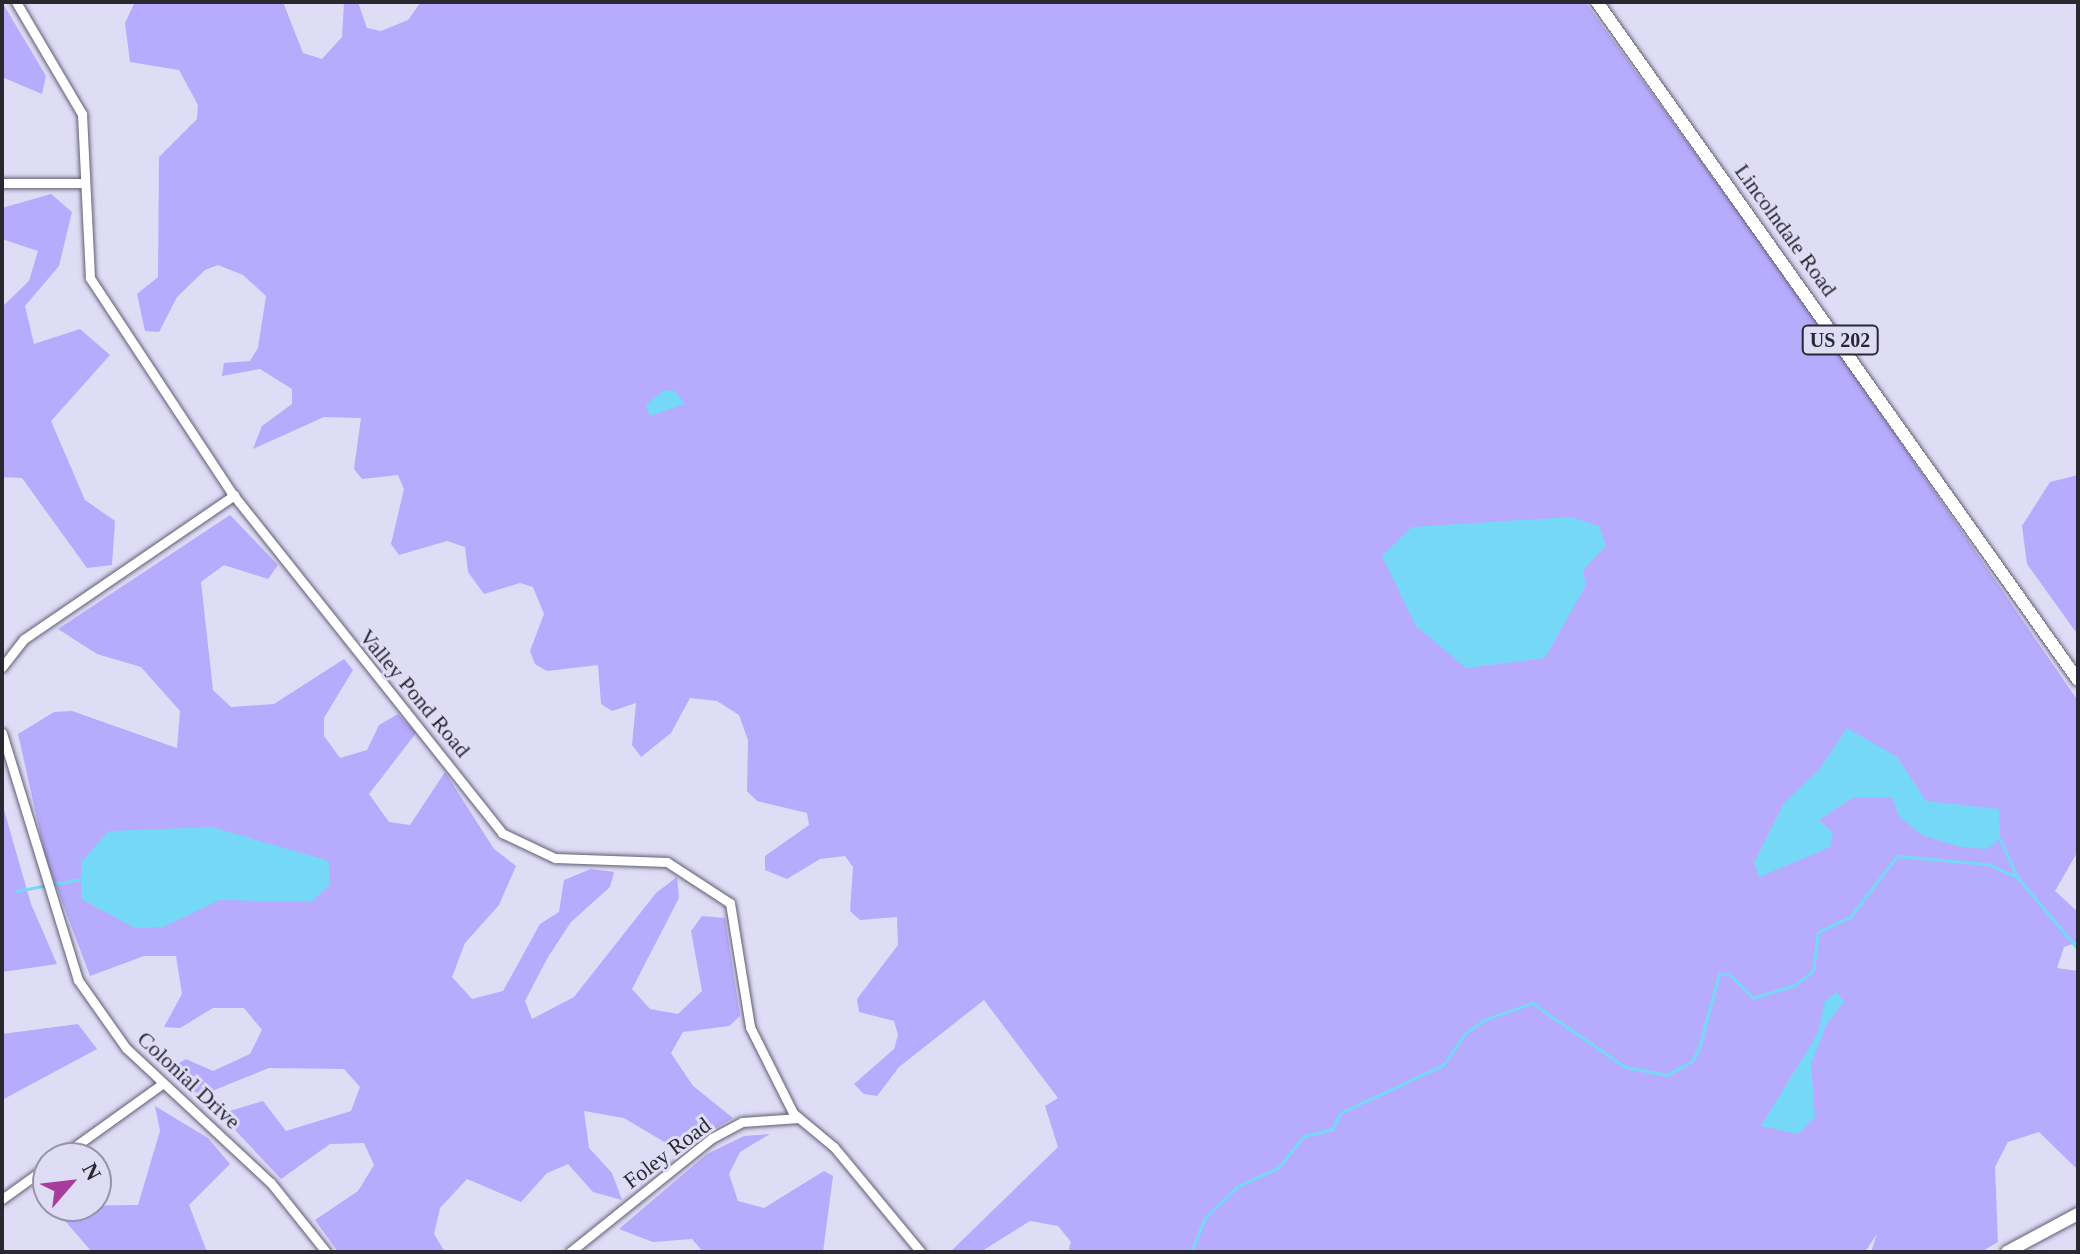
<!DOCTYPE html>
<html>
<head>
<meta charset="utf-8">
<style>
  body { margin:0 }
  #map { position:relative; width:2080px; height:1254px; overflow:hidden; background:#dfdcf6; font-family:Georgia,serif }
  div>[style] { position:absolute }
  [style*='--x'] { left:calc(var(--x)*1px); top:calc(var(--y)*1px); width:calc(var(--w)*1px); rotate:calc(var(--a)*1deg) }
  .green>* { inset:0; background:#b7abfd }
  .water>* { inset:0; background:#76d8f7 }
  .stream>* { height:3px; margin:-1.5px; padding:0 1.5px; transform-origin:1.5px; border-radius:1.5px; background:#76d8f7 }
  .roads { filter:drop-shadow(0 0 2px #605e73) drop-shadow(0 0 2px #605e73) }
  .minor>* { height:9px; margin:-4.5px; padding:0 4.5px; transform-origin:4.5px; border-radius:4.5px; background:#fff }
  .major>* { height:12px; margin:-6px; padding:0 6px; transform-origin:6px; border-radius:6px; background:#fff }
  span { translate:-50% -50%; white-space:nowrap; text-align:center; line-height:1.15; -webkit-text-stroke:6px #dfdcf6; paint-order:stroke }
  .shield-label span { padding:2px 6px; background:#dfdcf6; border:2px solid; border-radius:6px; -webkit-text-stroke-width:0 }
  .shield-label { font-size:20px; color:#292831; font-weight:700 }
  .street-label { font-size:22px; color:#292831 }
  .frame { position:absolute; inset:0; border:4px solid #292831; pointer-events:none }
  .north { position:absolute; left:32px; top:1142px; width:80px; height:80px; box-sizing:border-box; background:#dfdcf6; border:2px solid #9694a7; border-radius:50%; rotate:62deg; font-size:22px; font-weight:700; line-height:32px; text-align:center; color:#292831 }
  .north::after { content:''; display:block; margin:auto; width:28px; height:36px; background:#a73c9c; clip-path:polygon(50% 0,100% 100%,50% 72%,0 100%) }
</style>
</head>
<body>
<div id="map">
  <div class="green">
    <i style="clip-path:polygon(2px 2px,46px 76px,42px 94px,2px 77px)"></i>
    <i style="clip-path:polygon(135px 2px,283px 2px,303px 53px,322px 59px,342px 37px,344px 2px,358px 2px,367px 28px,381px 31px,408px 20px,421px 2px,1585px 2px,1812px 313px,2078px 701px,2078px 851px,2055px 891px,2078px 912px,2078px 942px,2064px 947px,2057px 968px,2078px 971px,2078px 1170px,2039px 1132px,2008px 1142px,1995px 1167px,1998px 1242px,1981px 1252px,1871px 1252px,1877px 1234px,1865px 1252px,1068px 1252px,1071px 1242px,1058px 1226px,1030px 1221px,982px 1251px,950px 1252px,1058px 1147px,1045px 1106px,1058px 1098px,984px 1000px,899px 1067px,877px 1096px,864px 1094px,854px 1084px,894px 1049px,898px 1035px,894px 1021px,859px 1012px,857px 999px,898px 945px,897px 917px,860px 920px,850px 911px,853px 867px,845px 856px,820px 859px,787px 879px,765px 870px,765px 856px,809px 825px,807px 813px,757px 801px,747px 791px,748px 740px,739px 715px,717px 701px,690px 698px,671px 733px,641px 757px,632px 745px,636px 703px,612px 711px,601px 704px,598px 665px,547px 671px,535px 664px,530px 651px,544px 614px,533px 587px,520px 583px,484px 594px,468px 572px,465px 547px,447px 541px,399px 555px,391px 544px,404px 489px,398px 475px,362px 479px,354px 469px,361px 418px,324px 417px,253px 449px,262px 426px,292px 404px,292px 389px,260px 369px,222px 376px,224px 363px,250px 361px,258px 348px,266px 296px,243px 275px,218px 265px,205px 270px,177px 297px,159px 332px,145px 331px,137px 294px,158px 277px,159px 157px,197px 119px,198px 105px,179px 70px,130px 62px,125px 23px)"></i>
    <i style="clip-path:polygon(51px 194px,72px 212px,59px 266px,25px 306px,34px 344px,80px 329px,110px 355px,51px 421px,85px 500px,115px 521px,112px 565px,87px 568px,22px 478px,2px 477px,2px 307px,29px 281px,38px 251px,2px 239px,2px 208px)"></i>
    <i style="clip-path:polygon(2078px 475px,2078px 635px,2027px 564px,2022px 526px,2050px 482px)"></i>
    <i style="clip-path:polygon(230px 515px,278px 565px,268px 579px,224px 565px,201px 582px,213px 690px,231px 707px,274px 704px,344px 659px,353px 670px,324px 718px,324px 736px,340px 758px,367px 750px,379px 725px,398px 714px,416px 733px,369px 794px,389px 822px,410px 825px,445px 772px,494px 849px,516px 866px,499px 905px,465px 943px,452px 977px,472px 999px,503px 991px,540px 924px,559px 912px,564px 880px,591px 869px,614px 872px,610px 887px,571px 922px,548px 957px,525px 1001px,532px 1019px,574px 997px,656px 893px,677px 877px,679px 898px,632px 989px,650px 1009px,678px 1014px,702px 991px,691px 931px,702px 916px,725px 918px,740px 1016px,729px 1026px,683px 1032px,671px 1053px,693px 1086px,733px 1118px,690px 1143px,666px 1143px,624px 1118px,584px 1111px,589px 1148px,612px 1173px,622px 1200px,593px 1192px,568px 1164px,547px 1173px,521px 1202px,467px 1179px,440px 1208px,434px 1234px,445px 1252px,338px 1252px,315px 1220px,358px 1191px,374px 1165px,364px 1143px,330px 1144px,281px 1179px,220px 1114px,263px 1101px,286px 1131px,351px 1111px,360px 1087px,344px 1069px,269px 1068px,197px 1097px,171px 1068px,186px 1059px,213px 1071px,250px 1054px,262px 1030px,244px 1008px,213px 1008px,180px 1028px,164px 1027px,182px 994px,176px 956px,144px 956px,90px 976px,46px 859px,18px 734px,54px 712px,72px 711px,177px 748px,180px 711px,141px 667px,97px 654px,58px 629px)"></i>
    <i style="clip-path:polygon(2px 803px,31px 904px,57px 964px,2px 972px)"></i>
    <i style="clip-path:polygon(78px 1024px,97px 1049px,2px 1100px,2px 1034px)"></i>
    <i style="clip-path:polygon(155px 1106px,208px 1138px,230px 1164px,189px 1205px,207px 1252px,92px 1252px,52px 1206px,138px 1205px,160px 1131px)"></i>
    <i style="clip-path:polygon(770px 1134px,740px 1152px,729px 1174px,738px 1201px,764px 1208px,824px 1171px,833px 1176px,823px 1252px,703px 1252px,692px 1239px,653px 1242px,619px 1229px,707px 1154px,744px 1136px)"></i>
  </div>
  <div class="water">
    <i style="clip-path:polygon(664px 390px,675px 391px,685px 404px,650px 416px,646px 405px)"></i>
    <i style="clip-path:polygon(1571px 517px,1599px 526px,1606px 546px,1583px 570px,1586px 585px,1545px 658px,1466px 668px,1416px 626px,1382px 556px,1412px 527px)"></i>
    <i style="clip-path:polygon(1847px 728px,1897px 757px,1926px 801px,1999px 809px,2000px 839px,1987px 849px,1960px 847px,1922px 835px,1899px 816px,1892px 797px,1852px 798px,1819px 820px,1833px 833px,1830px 847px,1759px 877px,1754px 863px,1784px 803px,1819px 770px)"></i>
    <i style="clip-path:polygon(212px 827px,329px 861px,330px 885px,311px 902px,220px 900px,163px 927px,135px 928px,81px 899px,81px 862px,109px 831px)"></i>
    <i style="clip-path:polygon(1837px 992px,1844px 1002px,1827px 1023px,1811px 1064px,1815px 1117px,1798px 1134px,1761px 1126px,1818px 1033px,1825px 1001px)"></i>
  </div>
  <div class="stream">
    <i style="--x:2000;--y:839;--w:42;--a:65.9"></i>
    <i style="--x:2017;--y:877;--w:94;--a:49.7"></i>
    <i style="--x:16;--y:891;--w:66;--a:-10.5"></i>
    <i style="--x:1191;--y:1252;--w:35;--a:-68"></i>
    <i style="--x:1204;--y:1219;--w:47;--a:-44.1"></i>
    <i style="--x:1238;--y:1186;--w:44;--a:-24.2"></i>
    <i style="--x:1278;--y:1168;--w:41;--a:-50.9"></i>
    <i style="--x:1304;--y:1136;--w:29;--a:-14"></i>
    <i style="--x:1332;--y:1129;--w:18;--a:-63"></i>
    <i style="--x:1340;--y:1113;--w:114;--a:-25"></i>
    <i style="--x:1443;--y:1065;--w:39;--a:-55"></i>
    <i style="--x:1465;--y:1033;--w:25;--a:-34"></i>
    <i style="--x:1486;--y:1019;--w:49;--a:-19.2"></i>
    <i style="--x:1532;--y:1003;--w:113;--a:34.5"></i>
    <i style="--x:1625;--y:1067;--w:43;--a:10.8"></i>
    <i style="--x:1667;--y:1075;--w:29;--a:-29"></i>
    <i style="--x:1692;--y:1061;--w:15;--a:-62"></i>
    <i style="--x:1699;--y:1048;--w:77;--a:-74.9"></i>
    <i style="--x:1719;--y:974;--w:10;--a:0"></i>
    <i style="--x:1729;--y:974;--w:34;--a:45"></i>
    <i style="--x:1753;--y:998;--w:44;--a:-17.2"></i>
    <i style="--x:1795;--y:985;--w:23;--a:-38"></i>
    <i style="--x:1813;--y:971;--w:39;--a:-83"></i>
    <i style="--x:1818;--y:932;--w:35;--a:-25"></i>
    <i style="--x:1850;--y:917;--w:77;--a:-52.4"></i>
    <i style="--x:1897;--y:856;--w:90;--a:5.1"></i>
    <i style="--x:1987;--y:864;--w:33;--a:23"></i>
  </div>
  <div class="roads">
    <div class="minor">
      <i style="--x:16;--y:2;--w:130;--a:59.5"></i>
      <i style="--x:82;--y:114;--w:164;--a:87.2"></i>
      <i style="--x:90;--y:278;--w:256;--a:56.6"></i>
      <i style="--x:231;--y:492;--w:436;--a:51.5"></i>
      <i style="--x:502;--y:833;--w:59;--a:25.3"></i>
      <i style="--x:555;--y:858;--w:112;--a:2"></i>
      <i style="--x:667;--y:862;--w:75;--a:33.1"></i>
      <i style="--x:730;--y:903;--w:126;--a:80.8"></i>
      <i style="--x:750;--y:1027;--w:96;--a:63.4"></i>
      <i style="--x:793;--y:1113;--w:53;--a:39.7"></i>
      <i style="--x:834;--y:1147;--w:136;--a:50.4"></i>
      <i style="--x:2;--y:183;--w:83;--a:0"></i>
      <i style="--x:2;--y:667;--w:36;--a:-52"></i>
      <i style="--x:24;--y:639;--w:255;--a:-34.4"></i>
      <i style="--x:2;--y:733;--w:258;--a:72.9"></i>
      <i style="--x:78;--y:980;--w:83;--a:54.8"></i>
      <i style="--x:126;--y:1048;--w:198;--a:43"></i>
      <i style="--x:271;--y:1183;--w:88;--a:51.4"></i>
      <i style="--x:59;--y:1158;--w:127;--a:-35.7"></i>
      <i style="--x:2;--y:1199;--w:57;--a:-35.7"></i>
      <i style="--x:570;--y:1252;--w:182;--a:-38.8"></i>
      <i style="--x:712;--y:1138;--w:34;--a:-28"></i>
      <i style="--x:742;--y:1122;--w:57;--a:-4"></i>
    </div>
    <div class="major">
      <i style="--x:1597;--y:2;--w:831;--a:54.65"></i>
      <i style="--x:2007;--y:1252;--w:81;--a:-28.2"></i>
    </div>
  </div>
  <div class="shield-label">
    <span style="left:1840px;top:340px">US 202</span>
  </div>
  <div class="street-label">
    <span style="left:1786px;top:230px;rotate:54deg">Lincolndale Road</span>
    <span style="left:415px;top:693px;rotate:50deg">Valley Pond Road</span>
    <span style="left:189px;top:1080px;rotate:43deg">Colonial Drive</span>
    <span style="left:667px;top:1153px;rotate:-37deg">Foley Road</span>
  </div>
  <div class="frame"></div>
  <div class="north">N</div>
</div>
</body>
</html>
